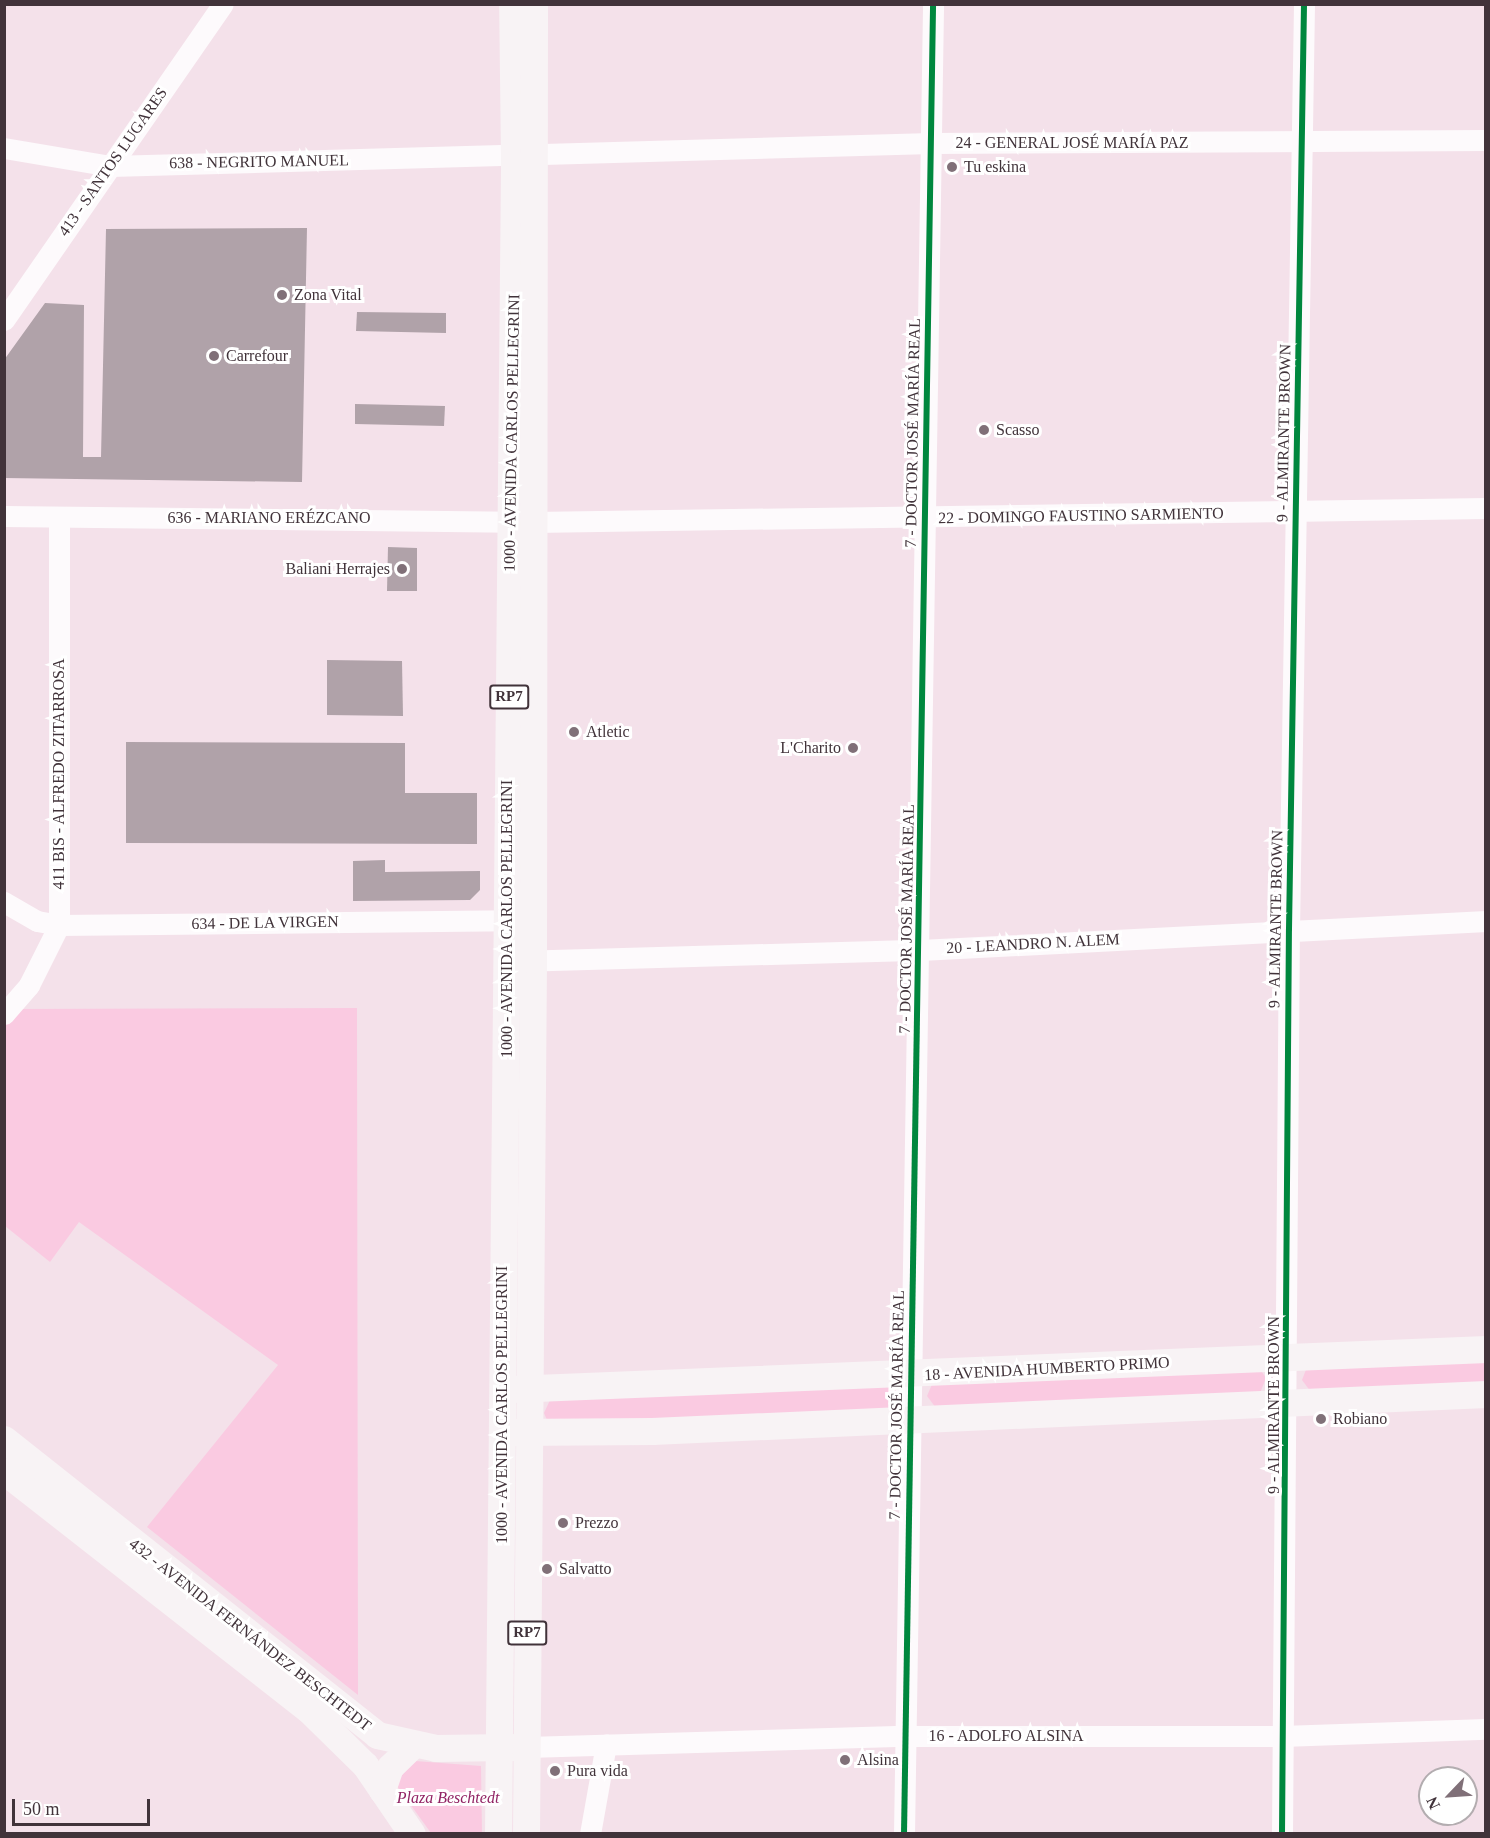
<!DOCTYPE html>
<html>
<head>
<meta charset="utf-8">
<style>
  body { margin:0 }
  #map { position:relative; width:1490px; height:1838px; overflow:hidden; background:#f4e1ea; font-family:Georgia,serif }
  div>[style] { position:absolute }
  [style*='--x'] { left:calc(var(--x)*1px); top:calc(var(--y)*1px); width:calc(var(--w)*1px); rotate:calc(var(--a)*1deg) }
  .green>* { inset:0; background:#facae1 }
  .building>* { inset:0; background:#b0a2a9 }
  .minor>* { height:21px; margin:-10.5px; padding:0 10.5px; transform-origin:10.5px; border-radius:10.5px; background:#fdfafc }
  .major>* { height:27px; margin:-13.5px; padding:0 13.5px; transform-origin:13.5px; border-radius:13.5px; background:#f8f3f5 }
  .cycleway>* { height:6px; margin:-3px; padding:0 3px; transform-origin:3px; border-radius:3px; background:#00873e }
  .dots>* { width:16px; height:16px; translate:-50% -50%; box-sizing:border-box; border:3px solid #fff; border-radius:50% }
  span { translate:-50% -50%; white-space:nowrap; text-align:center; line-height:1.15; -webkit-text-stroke:6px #fff; paint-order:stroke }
  .shield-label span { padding:2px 4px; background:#fff; border:2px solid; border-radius:4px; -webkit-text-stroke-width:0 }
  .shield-label { font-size:15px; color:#41333a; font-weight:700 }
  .street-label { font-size:16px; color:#41333a }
  .poi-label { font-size:16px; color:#41333a }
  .left { translate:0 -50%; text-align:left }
  .right { translate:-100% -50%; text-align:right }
  .park-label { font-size:16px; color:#912364; font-style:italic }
  .frame { position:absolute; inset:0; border:6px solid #41333a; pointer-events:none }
  .north { position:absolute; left:1418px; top:1766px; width:60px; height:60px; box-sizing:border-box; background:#fff; border:2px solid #b3adb0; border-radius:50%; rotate:245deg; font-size:16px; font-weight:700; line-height:24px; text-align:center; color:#41333a }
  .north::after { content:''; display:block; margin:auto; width:21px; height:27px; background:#807078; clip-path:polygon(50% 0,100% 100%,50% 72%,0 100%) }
  .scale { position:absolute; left:12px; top:1799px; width:138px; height:27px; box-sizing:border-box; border:3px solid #41333a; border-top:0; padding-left:8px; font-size:18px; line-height:21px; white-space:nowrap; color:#41333a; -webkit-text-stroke:4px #fff; paint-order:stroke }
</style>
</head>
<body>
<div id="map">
  <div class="green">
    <i style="clip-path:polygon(357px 1008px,358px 1695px,147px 1527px,278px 1365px,79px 1222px,50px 1262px,5px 1226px,4px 1021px,14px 1009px)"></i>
    <i style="clip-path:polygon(1485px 1356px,1485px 1385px,1311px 1392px,1302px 1380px,1307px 1367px)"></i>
    <i style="clip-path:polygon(1258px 1366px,1266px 1378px,1260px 1393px,936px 1408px,927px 1396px,933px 1382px)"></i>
    <i style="clip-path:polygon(888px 1383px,897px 1396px,890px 1410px,560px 1426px,547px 1420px,544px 1413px,550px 1400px)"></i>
    <i style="clip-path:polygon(402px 1760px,481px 1766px,482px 1833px,431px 1833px,394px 1782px)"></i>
  </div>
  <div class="building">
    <i style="clip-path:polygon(307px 228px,302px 482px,4px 478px,4px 360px,45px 303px,84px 305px,83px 457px,101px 457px,106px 229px)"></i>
    <i style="clip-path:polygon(357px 312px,446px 313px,446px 333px,356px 331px)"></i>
    <i style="clip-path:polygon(355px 404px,445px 406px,444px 426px,355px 424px)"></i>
    <i style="clip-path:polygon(388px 547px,417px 548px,417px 591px,387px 591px)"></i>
    <i style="clip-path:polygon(327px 660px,402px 661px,403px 716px,327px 715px)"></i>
    <i style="clip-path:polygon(126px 742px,405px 743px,405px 793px,477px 793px,477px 844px,126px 843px)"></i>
    <i style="clip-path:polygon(385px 860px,385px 872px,480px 871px,480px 890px,470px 900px,353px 901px,353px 861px)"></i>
  </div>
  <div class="minor">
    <i style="--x:4;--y:148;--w:108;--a:9.6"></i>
    <i style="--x:110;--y:166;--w:822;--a:-1.6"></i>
    <i style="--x:932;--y:143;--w:554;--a:-0.31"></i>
    <i style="--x:4;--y:320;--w:384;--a:-55.3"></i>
    <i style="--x:4;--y:516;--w:529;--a:0.65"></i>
    <i style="--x:533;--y:522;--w:953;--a:-0.84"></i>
    <i style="--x:4;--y:902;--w:38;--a:30"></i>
    <i style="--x:37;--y:921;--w:22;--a:10"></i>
    <i style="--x:59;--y:925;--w:462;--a:-0.6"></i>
    <i style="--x:517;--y:961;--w:403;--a:-1.6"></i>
    <i style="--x:920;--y:950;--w:567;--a:-2.93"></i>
    <i style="--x:4;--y:1014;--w:38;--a:-49"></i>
    <i style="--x:29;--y:985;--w:67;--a:-63.4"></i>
    <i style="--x:59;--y:925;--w:408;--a:-90"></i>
    <i style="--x:527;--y:1747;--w:377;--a:-1.7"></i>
    <i style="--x:904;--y:1736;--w:378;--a:0"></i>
    <i style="--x:1282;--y:1736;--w:204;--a:-2"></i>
    <i style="--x:590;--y:1834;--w:91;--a:-79.9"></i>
    <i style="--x:904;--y:1834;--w:1830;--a:-89.09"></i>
    <i style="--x:1282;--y:1834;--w:905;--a:-89.56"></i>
    <i style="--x:1289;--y:929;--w:925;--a:-89.07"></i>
  </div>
  <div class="major">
    <i style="--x:511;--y:1389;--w:976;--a:-2.35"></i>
    <i style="--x:510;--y:1432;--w:142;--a:-0.4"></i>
    <i style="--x:652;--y:1431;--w:835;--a:-2.54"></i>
    <i style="--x:4;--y:1439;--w:476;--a:38.4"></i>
    <i style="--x:377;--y:1735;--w:60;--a:12.4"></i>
    <i style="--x:436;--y:1748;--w:80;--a:-0.7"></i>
    <i style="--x:4;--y:1471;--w:386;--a:38.1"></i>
    <i style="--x:308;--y:1709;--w:80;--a:44.5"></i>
    <i style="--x:365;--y:1765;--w:83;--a:55.7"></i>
    <i style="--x:382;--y:1790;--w:24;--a:-71"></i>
    <i style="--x:390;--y:1767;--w:30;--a:-44"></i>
    <i style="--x:498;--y:1834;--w:1677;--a:-89.45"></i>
    <i style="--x:514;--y:157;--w:153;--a:-90.7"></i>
    <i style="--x:526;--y:1834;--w:874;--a:-89.54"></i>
    <i style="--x:533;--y:960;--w:956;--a:-89.94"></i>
  </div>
  <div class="cycleway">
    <i style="--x:904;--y:1834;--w:1830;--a:-89.09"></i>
    <i style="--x:1282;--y:1834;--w:905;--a:-89.56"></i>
    <i style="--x:1289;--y:929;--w:925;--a:-89.07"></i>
  </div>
  <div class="dots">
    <i style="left:952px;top:167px;background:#807078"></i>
    <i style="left:282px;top:295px;background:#807078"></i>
    <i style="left:214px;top:356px;background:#807078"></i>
    <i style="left:984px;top:430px;background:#807078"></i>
    <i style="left:402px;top:569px;background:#807078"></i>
    <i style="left:574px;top:732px;background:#807078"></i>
    <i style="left:853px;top:748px;background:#807078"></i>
    <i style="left:1321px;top:1419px;background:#807078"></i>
    <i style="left:563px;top:1523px;background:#807078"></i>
    <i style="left:547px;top:1569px;background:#807078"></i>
    <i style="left:845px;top:1760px;background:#807078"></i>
    <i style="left:555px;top:1771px;background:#807078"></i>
  </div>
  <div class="shield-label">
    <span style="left:509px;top:697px">RP7</span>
    <span style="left:527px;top:1633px">RP7</span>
  </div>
  <div class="street-label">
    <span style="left:1072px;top:143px">24 - GENERAL JOSÉ MARÍA PAZ</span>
    <span style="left:113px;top:162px;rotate:-55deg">413 - SANTOS LUGARES</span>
    <span style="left:259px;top:162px;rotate:-1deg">638 - NEGRITO MANUEL</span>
    <span style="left:512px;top:433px;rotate:-89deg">1000 - AVENIDA CARLOS PELLEGRINI</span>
    <span style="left:913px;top:433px;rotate:-89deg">7 - DOCTOR JOSÉ MARÍA REAL</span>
    <span style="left:1284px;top:433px;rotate:-89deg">9 - ALMIRANTE BROWN</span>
    <span style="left:1081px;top:516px;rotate:-1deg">22 - DOMINGO FAUSTINO SARMIENTO</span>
    <span style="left:269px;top:518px">636 - MARIANO ERÉZCANO</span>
    <span style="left:59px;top:774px;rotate:-90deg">411 BIS - ALFREDO ZITARROSA</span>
    <span style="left:507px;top:919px;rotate:-90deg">1000 - AVENIDA CARLOS PELLEGRINI</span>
    <span style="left:907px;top:919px;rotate:-89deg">7 - DOCTOR JOSÉ MARÍA REAL</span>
    <span style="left:1276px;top:919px;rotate:-89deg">9 - ALMIRANTE BROWN</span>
    <span style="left:265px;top:923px;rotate:-1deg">634 - DE LA VIRGEN</span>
    <span style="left:1033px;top:944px;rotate:-3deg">20 - LEANDRO N. ALEM</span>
    <span style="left:1047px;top:1369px;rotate:-3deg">18 - AVENIDA HUMBERTO PRIMO</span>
    <span style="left:502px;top:1405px;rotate:-90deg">1000 - AVENIDA CARLOS PELLEGRINI</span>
    <span style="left:897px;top:1405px;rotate:-89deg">7 - DOCTOR JOSÉ MARÍA REAL</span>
    <span style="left:1274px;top:1405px;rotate:-90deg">9 - ALMIRANTE BROWN</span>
    <span style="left:250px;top:1635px;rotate:38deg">432 - AVENIDA FERNÁNDEZ BESCHTEDT</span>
    <span style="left:1006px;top:1736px">16 - ADOLFO ALSINA</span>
  </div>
  <div class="poi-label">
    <span class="left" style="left:964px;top:167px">Tu eskina</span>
    <span class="left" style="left:294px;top:295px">Zona Vital</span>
    <span class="left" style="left:226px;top:356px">Carrefour</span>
    <span class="left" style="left:996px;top:430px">Scasso</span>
    <span class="right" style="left:390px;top:569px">Baliani Herrajes</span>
    <span class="left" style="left:586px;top:732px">Atletic</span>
    <span class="right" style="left:841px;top:748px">L'Charito</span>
    <span class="left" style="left:1333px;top:1419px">Robiano</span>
    <span class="left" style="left:575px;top:1523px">Prezzo</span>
    <span class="left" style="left:559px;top:1569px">Salvatto</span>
    <span class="left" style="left:857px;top:1760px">Alsina</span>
    <span class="left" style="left:567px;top:1771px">Pura vida</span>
  </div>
  <div class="park-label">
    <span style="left:448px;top:1798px">Plaza Beschtedt</span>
  </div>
  <div class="frame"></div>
  <div class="north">N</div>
  <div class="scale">50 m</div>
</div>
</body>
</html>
